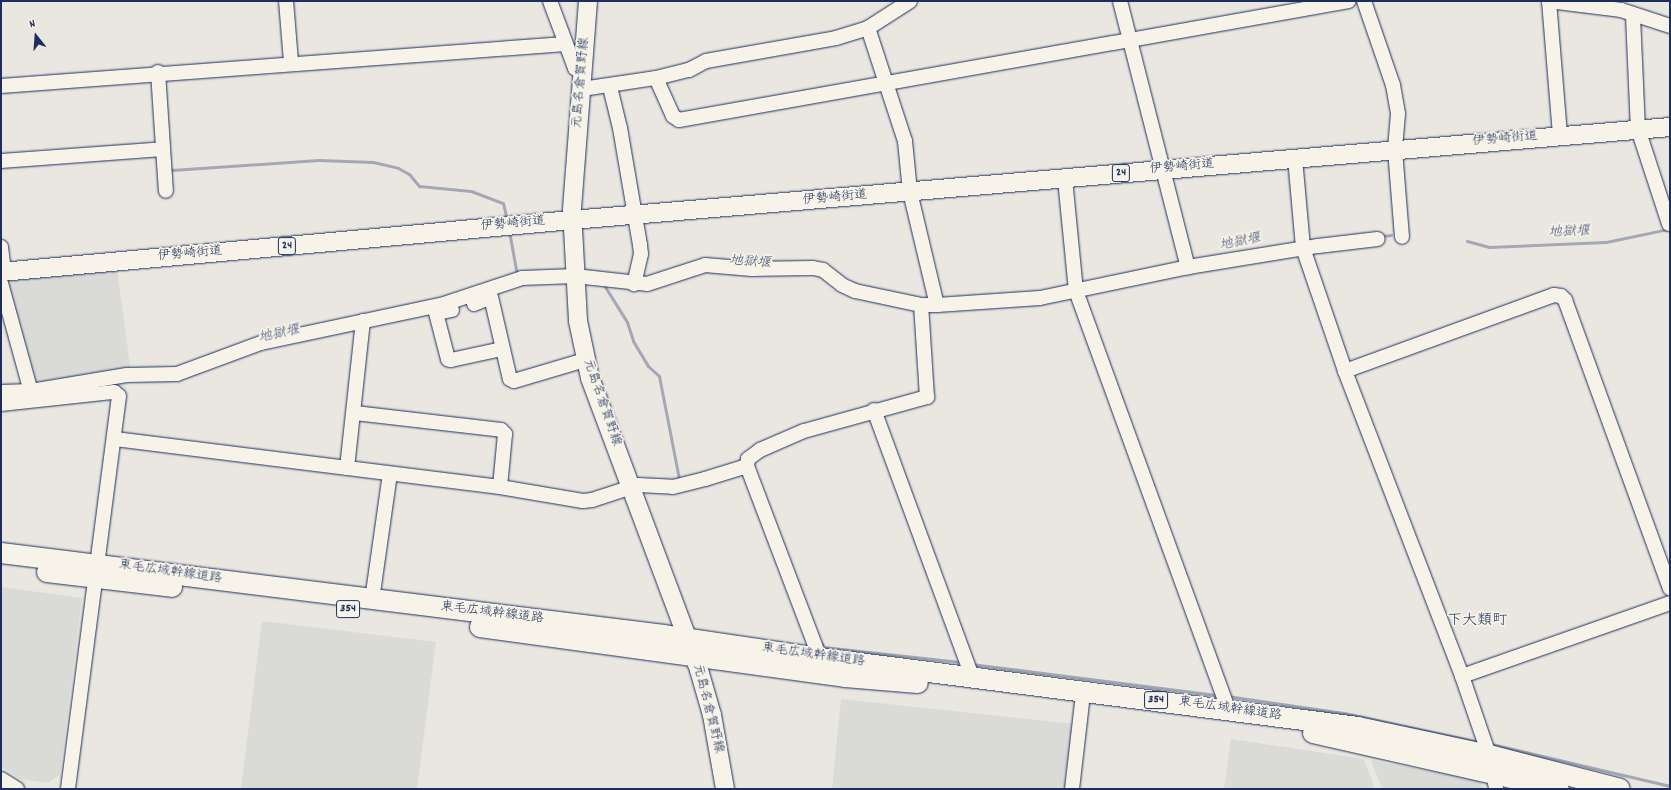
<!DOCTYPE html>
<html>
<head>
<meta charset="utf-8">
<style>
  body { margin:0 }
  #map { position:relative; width:1671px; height:790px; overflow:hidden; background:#eae7e0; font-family:Dekko,"Klee One",sans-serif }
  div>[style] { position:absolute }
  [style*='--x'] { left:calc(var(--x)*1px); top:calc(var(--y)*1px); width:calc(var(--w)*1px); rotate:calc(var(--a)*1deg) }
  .built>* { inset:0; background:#dadad6 }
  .stream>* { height:3px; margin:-1.5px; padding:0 1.5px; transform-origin:1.5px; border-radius:1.5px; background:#a3a8b4 }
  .roads { filter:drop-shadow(0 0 1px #1b2f5e) drop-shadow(0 0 1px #1b2f5e) }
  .minor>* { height:14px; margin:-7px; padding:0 7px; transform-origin:7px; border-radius:7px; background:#f7f3e8 }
  .major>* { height:18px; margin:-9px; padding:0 9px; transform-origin:9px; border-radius:9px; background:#f7f3e8 }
  .highway>* { height:20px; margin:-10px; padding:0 10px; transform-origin:10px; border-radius:10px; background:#f7f3e8 }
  span { translate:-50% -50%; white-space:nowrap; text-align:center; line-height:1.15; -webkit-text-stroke:3.5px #f7f3e8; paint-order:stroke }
  .shield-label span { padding:1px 3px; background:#f7f3e8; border:1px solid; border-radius:3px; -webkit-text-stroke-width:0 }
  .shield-label { font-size:12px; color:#1b2f5e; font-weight:700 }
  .street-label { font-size:13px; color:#1b2f5e }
  .water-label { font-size:14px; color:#445378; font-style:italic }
  .quarter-label { font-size:15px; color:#1b2f5e }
  .frame { position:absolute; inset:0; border:2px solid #1b2f5e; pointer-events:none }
  .north { position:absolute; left:16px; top:16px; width:40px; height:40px; -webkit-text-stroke:3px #f7f3e8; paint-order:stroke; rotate:343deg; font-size:11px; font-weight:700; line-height:16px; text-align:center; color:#1b2f5e }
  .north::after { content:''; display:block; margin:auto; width:14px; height:18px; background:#1b2f5e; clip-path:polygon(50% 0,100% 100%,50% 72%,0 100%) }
</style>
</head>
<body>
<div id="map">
  <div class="built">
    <i style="clip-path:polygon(117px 269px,131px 373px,35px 388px,6px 283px,11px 278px)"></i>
    <i style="clip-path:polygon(1px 587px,82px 598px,60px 775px,47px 783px,20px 779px,1px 766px)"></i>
    <i style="clip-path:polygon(262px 621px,436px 642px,417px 789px,241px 789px)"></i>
    <i style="clip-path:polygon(841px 699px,1074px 724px,1066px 789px,832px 789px)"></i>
    <i style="clip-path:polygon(1231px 739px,1364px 759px,1375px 789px,1224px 789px)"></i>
    <i style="clip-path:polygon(1371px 760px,1477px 780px,1486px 789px,1382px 789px)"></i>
  </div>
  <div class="stream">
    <i style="--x:169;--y:167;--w:4;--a:45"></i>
    <i style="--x:172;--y:170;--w:147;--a:-3.9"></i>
    <i style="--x:319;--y:160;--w:54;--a:2.1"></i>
    <i style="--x:373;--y:162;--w:26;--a:13"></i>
    <i style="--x:398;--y:168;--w:13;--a:29"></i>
    <i style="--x:409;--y:174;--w:16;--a:50"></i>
    <i style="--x:419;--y:186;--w:52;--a:5.5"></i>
    <i style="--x:471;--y:191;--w:34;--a:21"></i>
    <i style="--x:503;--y:203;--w:17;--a:77"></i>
    <i style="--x:509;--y:231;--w:45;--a:79.7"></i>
    <i style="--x:1381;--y:236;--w:10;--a:-6"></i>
    <i style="--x:1467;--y:241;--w:23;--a:15"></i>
    <i style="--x:1489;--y:247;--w:117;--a:-2.4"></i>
    <i style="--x:1606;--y:242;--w:63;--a:-11.8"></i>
    <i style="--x:604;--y:285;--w:44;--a:58.1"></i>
    <i style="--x:627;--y:322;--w:20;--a:72"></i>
    <i style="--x:633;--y:341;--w:29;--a:59"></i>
    <i style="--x:648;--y:366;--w:15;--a:42"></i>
    <i style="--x:659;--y:376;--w:105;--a:79"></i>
    <i style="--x:679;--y:479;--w:3;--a:0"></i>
    <i style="--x:822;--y:644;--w:3;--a:72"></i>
    <i style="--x:823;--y:647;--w:140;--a:6.2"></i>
    <i style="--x:971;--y:664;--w:249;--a:7.2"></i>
    <i style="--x:1227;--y:696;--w:118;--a:8.3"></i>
    <i style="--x:1344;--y:713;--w:138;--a:12.1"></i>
    <i style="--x:1491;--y:744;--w:184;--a:13.2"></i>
  </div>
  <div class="roads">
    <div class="minor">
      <i style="--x:286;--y:1;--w:61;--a:85.3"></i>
      <i style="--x:550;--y:1;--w:72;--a:69.5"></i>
      <i style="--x:575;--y:68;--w:9;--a:27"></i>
      <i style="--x:1120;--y:1;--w:275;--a:75.7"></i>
      <i style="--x:1364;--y:1;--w:89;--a:71"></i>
      <i style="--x:1393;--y:85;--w:29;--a:80"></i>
      <i style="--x:1398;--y:114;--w:36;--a:95"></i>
      <i style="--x:1395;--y:150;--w:87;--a:85.4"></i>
      <i style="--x:1549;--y:1;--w:134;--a:85.3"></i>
      <i style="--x:1549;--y:1;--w:73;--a:7.1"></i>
      <i style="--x:1621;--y:10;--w:52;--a:18.1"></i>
      <i style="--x:1633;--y:16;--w:113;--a:87.5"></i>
      <i style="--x:1638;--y:129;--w:100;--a:71.9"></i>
      <i style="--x:868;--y:28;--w:119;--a:71.9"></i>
      <i style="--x:905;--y:141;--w:51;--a:84.4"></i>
      <i style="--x:910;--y:192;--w:116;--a:76.6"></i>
      <i style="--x:158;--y:72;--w:119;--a:86.2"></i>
      <i style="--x:656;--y:78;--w:42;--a:65.9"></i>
      <i style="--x:673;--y:116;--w:7;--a:34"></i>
      <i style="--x:679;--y:120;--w:680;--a:-10.07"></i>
      <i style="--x:1;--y:86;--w:566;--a:-4.26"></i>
      <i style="--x:610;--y:87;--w:42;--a:76.3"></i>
      <i style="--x:620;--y:128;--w:119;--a:80.3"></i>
      <i style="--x:640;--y:245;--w:9;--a:84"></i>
      <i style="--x:641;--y:254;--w:31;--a:103"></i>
      <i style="--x:582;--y:89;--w:75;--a:-8.5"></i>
      <i style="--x:656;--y:78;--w:34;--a:-14"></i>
      <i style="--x:689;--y:70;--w:19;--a:-28"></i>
      <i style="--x:706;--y:61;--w:132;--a:-10"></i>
      <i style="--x:836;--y:38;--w:34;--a:-17"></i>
      <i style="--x:868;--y:28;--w:50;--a:-32.7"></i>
      <i style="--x:1295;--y:158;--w:90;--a:84.9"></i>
      <i style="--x:1303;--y:248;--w:130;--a:71.1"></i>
      <i style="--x:1345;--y:371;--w:327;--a:69"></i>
      <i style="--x:1462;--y:676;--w:83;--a:71.1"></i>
      <i style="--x:1489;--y:755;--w:35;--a:78"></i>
      <i style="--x:1;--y:161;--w:162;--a:-4.2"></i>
      <i style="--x:1065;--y:179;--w:113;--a:84.4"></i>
      <i style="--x:1076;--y:291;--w:445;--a:70"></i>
      <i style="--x:1;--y:247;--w:25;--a:83"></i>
      <i style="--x:1;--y:283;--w:120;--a:74.6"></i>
      <i style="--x:474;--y:304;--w:18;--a:-22"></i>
      <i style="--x:491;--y:297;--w:84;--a:77"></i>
      <i style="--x:510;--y:379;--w:4;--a:27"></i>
      <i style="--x:514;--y:381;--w:74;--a:-16.5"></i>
      <i style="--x:452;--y:310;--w:16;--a:169"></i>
      <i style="--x:436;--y:313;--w:48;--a:75.4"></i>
      <i style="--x:448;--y:359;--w:3;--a:18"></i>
      <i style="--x:451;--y:360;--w:52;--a:-12.2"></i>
      <i style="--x:1345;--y:371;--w:222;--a:-20"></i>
      <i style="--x:1554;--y:295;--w:7;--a:8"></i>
      <i style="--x:1561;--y:296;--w:6;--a:45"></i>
      <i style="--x:1565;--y:300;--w:307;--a:70"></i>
      <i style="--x:1;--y:392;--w:30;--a:-2"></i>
      <i style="--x:31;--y:391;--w:97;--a:-9.5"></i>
      <i style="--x:127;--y:375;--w:50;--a:-1.1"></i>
      <i style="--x:177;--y:374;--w:90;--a:-20.3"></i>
      <i style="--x:261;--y:343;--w:187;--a:-12"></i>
      <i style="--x:444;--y:304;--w:82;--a:-18.4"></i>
      <i style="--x:522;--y:278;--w:53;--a:-2.2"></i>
      <i style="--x:575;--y:276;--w:72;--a:6.3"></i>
      <i style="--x:647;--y:284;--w:61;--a:-18.1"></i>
      <i style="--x:705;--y:265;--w:47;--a:4.9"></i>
      <i style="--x:752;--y:269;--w:61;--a:-0.9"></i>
      <i style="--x:813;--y:268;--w:10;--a:11"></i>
      <i style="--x:823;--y:270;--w:24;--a:38"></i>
      <i style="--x:842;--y:285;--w:14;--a:25"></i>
      <i style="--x:855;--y:291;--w:67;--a:12"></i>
      <i style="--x:921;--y:305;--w:16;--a:0"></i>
      <i style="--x:937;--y:305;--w:103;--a:-3.9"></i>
      <i style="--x:1040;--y:298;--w:151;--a:-11.8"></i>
      <i style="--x:1188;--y:267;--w:132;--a:-9.2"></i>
      <i style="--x:1318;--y:246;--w:60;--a:-6.7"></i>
      <i style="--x:1;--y:404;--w:114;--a:-6.1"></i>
      <i style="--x:114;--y:392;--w:6;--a:39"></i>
      <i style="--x:119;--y:396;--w:396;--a:97.4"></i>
      <i style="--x:874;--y:410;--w:283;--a:69.8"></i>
      <i style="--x:355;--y:413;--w:147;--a:6.6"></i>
      <i style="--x:501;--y:430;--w:6;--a:45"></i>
      <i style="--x:505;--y:434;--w:53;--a:95.4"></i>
      <i style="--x:115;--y:439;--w:388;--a:7.1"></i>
      <i style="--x:500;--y:487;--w:84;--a:9.6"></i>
      <i style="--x:583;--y:501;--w:9;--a:-6"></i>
      <i style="--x:592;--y:500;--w:48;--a:-18.1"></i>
      <i style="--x:638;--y:485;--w:35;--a:3"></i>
      <i style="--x:673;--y:487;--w:33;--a:-14"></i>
      <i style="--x:705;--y:479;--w:44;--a:-17.2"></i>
      <i style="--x:747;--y:466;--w:7;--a:-82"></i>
      <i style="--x:748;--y:459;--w:15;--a:-37"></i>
      <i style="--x:760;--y:450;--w:48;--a:-23.4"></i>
      <i style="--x:804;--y:431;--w:128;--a:-15.5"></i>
      <i style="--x:927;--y:397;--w:92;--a:-93.7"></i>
      <i style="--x:747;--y:466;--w:205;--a:69.2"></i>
      <i style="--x:347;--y:468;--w:148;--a:-83.8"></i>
      <i style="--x:372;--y:600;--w:127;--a:-81.9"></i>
      <i style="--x:1462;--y:676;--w:220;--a:-19.3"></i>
      <i style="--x:1;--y:779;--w:19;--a:32"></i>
      <i style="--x:1072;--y:789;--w:87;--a:-83.4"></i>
    </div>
    <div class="major">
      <i style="--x:588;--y:1;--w:210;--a:94.4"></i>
      <i style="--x:572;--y:210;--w:111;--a:86.9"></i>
      <i style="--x:578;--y:321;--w:58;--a:78.1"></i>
      <i style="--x:590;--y:378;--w:312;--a:69.5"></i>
      <i style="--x:699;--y:670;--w:47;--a:73.9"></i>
      <i style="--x:712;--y:715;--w:75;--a:80"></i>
      <i style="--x:1;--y:272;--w:573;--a:-5.2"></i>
      <i style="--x:572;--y:220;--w:1102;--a:-4.84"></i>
    </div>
    <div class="highway">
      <i style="--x:1;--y:553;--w:668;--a:7.05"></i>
      <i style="--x:664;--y:635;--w:158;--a:8.4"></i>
      <i style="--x:820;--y:658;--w:542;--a:7.31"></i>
      <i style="--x:1358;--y:727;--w:134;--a:12.1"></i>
      <i style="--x:1489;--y:755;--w:135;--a:14.5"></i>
      <i style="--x:47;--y:572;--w:126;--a:6.8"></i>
      <i style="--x:480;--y:627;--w:368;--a:7.8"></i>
      <i style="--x:845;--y:677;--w:73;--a:4.7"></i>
      <i style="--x:1313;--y:733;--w:252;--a:12.8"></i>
    </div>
  </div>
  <div class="shield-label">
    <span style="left:1121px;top:173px">24</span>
    <span style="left:287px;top:246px">24</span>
    <span style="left:348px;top:609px">354</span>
    <span style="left:1156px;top:700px">354</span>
  </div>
  <div class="street-label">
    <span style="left:582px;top:83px;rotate:-85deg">元島名倉賀野線</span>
    <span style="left:1505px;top:140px;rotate:-5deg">伊勢崎街道</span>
    <span style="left:1182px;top:168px;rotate:-5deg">伊勢崎街道</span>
    <span style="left:835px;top:199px;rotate:-5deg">伊勢崎街道</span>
    <span style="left:513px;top:225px;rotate:-5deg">伊勢崎街道</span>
    <span style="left:190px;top:255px;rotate:-5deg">伊勢崎街道</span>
    <span style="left:601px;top:403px;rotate:71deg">元島名倉賀野線</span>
    <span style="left:170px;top:573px;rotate:8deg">東毛広域幹線道路</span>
    <span style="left:492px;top:614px;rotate:7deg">東毛広域幹線道路</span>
    <span style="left:813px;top:656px;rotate:8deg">東毛広域幹線道路</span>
    <span style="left:707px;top:709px;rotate:76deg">元島名倉賀野線</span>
    <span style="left:1230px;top:710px;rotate:8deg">東毛広域幹線道路</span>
  </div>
  <div class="water-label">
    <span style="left:1569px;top:232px;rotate:-2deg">地獄堰</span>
    <span style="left:1240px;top:242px;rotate:-11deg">地獄堰</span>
    <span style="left:750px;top:262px;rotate:4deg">地獄堰</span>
    <span style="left:279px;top:334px;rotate:-12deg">地獄堰</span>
  </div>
  <div class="quarter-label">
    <span style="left:1477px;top:622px">下大類町</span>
  </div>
  <div class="frame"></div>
  <div class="north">N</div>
</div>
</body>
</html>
